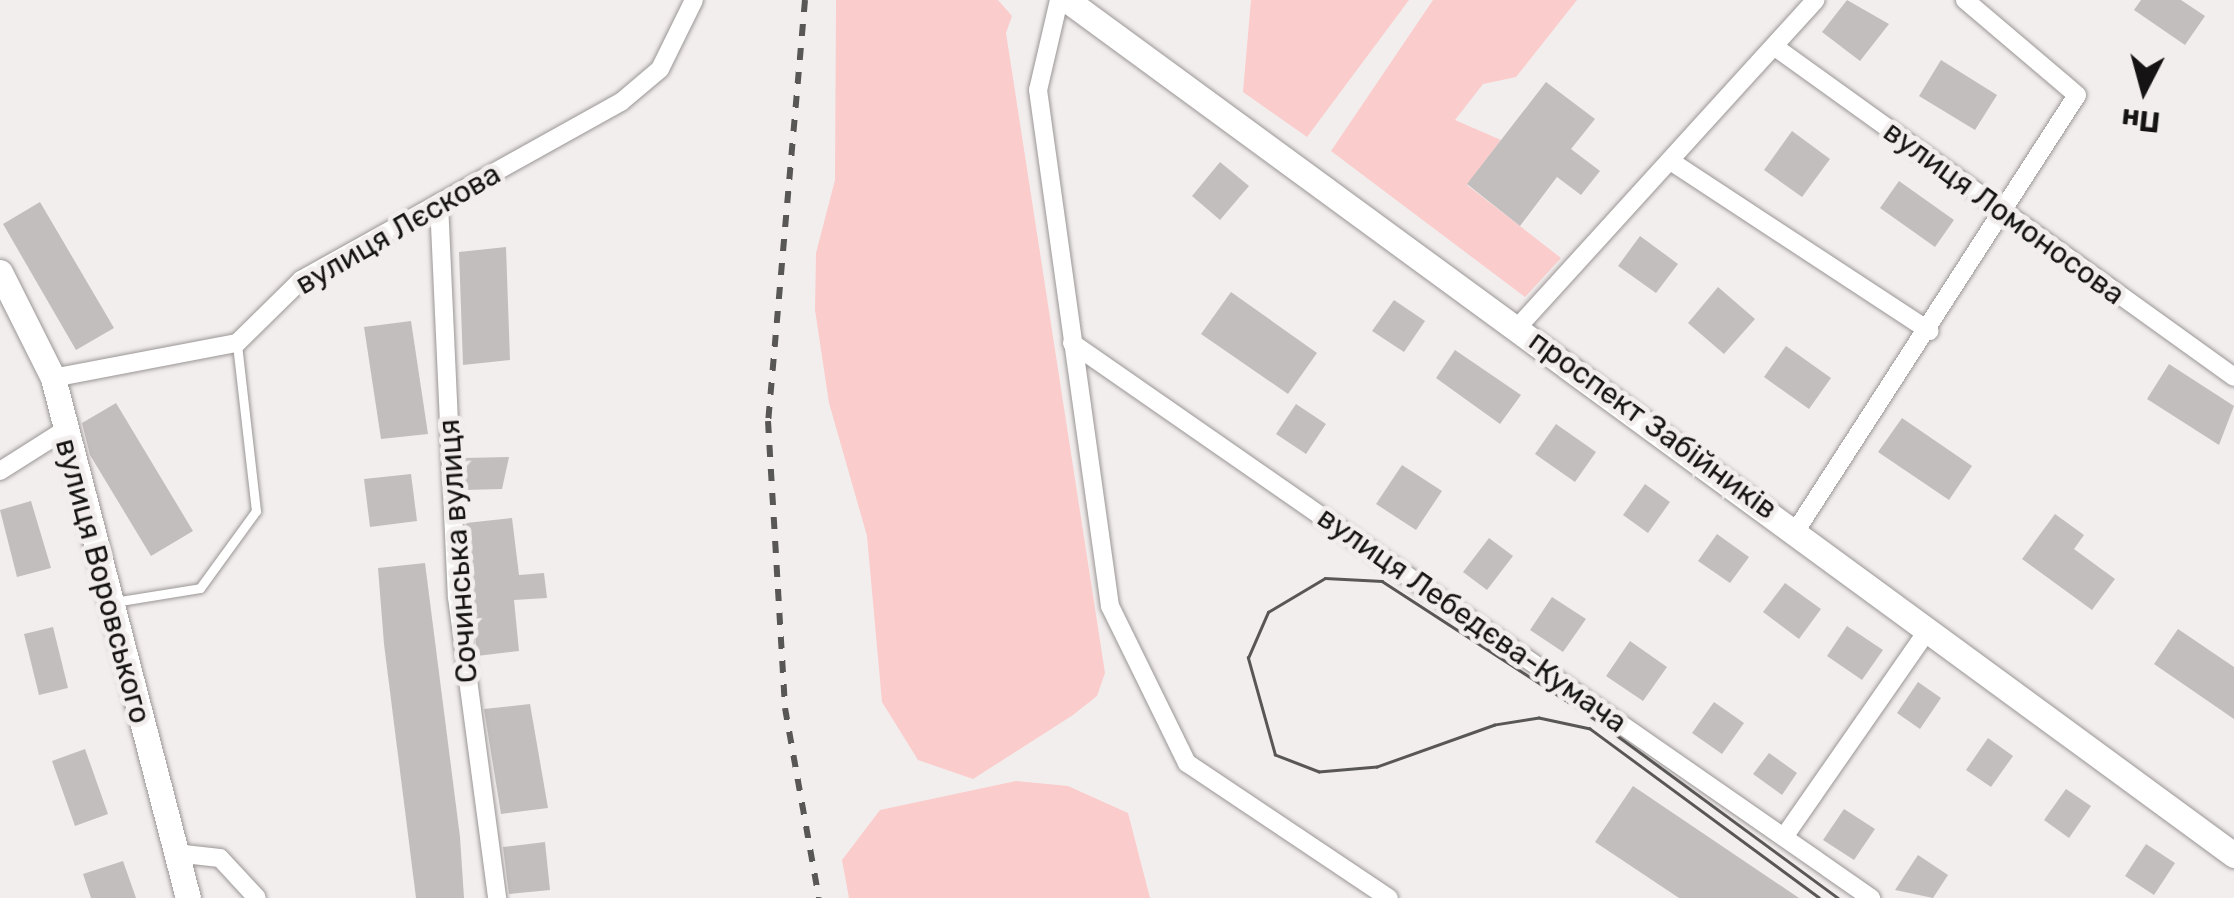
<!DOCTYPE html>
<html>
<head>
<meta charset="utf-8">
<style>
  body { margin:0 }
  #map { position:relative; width:2234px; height:898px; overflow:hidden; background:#f3eeee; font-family:Rubik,sans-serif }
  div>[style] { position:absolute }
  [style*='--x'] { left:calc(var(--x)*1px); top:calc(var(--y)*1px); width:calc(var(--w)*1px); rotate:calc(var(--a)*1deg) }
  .green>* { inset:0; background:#facccb }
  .building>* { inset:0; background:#c3bebe }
  .roads { filter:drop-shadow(0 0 2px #9a9695) drop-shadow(0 0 2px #9a9695) }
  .lane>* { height:9px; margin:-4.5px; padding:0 4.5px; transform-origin:4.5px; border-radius:4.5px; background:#fff }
  .street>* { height:18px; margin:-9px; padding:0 9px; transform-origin:9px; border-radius:9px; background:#fff }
  .secondary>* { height:25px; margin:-12.5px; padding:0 12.5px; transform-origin:12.5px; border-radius:12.5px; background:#fff }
  .tram>* { height:2.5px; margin:-1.25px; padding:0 1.25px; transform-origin:1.25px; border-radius:1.25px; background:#595656 }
  .rail>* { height:6px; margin-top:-3px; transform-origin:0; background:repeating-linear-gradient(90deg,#595656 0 12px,transparent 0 24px) }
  span { translate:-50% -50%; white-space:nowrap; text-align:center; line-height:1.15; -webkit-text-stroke:10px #f3eeee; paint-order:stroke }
  .street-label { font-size:30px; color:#151313 }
  .north { position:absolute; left:2094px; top:40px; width:100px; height:100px; -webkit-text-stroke:8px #f3eeee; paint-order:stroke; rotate:186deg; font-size:28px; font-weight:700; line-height:40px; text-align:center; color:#151313 }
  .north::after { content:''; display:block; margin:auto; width:35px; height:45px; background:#151313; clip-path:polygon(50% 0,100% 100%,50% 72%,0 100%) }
</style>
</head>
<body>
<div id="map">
  <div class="green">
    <i style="clip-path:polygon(836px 0,998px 0,1012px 16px,1006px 33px,1105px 673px,1097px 696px,1073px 715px,973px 779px,918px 760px,882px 702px,867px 536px,829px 403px,815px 310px,816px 253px,835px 180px)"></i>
    <i style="clip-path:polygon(1251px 0,1409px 0,1307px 137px,1243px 92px)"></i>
    <i style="clip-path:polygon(1433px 0,1577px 0,1516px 77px,1483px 84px,1455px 120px,1501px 140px,1467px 185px,1561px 258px,1525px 297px,1331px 151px)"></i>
    <i style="clip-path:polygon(1016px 781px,1068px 786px,1128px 813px,1150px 898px,849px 898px,842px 860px,880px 810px)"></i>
  </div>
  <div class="building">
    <i style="clip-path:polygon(1847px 0,1889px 24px,1860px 61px,1822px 32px)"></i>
    <i style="clip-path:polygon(2141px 0,2181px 0,2205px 16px,2185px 45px,2134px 10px)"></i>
    <i style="clip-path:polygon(1941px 60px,1997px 95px,1975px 130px,1919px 96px)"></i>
    <i style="clip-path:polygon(1546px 82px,1595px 119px,1571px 149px,1600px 171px,1581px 195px,1557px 177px,1520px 226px,1467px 184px)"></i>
    <i style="clip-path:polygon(1792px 131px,1830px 159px,1802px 197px,1764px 170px)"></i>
    <i style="clip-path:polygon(1220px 162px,1249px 186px,1220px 220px,1192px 196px)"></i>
    <i style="clip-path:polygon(1899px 181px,1954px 220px,1935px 247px,1880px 208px)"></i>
    <i style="clip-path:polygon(40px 202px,114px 328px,76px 350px,3px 224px)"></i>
    <i style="clip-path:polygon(1640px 236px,1678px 264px,1656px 293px,1618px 266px)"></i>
    <i style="clip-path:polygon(506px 247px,510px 360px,463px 365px,459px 252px)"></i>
    <i style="clip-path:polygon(1718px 287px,1755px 319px,1724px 354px,1688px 323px)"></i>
    <i style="clip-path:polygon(1231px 292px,1317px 353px,1288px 394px,1201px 334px)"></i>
    <i style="clip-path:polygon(1394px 300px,1425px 321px,1404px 352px,1372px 331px)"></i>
    <i style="clip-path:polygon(411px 321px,428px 434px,381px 439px,364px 327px)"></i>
    <i style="clip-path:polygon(1786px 346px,1831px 378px,1809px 409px,1764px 377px)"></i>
    <i style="clip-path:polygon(1455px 350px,1521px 395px,1500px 424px,1436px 378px)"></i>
    <i style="clip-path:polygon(2169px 364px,2234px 406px,2219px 445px,2147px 399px)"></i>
    <i style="clip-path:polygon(116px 403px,193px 531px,151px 556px,90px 455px,82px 423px)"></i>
    <i style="clip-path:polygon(1296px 404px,1326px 424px,1306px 454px,1276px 434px)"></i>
    <i style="clip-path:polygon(1902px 418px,1972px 466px,1949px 500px,1878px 452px)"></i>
    <i style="clip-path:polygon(1556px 424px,1596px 452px,1575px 482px,1535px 454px)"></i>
    <i style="clip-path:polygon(509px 457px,502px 489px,465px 490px,464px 458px)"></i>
    <i style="clip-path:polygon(1402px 465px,1442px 491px,1416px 530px,1376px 504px)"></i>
    <i style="clip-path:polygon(411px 474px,417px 521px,370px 527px,364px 479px)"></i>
    <i style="clip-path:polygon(1645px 484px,1670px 502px,1648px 533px,1623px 515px)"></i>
    <i style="clip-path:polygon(31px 501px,51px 568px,17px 577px,0 510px)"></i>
    <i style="clip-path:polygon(2055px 514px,2084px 535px,2074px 549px,2115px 579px,2092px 610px,2022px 559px)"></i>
    <i style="clip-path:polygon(512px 518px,519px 575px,544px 573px,547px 598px,514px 600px,519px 651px,477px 656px,466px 523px)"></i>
    <i style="clip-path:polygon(1717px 534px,1749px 557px,1730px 583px,1698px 561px)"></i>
    <i style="clip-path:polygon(1489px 538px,1513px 556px,1487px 590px,1463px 572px)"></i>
    <i style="clip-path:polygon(425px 563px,460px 837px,464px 898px,416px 898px,384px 644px,378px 568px)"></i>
    <i style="clip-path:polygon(1785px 583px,1821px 609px,1799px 639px,1763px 612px)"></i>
    <i style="clip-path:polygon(1552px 597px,1586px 619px,1563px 652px,1530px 630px)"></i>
    <i style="clip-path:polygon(1847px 626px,1883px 650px,1862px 680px,1827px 656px)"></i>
    <i style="clip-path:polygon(53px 627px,68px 688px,39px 695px,24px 634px)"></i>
    <i style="clip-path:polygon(2178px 629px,2234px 667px,2234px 719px,2154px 664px)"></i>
    <i style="clip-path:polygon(1630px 641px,1667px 667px,1643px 701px,1606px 676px)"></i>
    <i style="clip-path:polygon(1918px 682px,1941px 698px,1920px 729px,1897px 713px)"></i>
    <i style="clip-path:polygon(1714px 702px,1744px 723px,1722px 754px,1692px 733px)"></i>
    <i style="clip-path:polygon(530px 704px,548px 808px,501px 814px,484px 709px)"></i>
    <i style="clip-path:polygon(1988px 738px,2013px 756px,1991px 787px,1966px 770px)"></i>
    <i style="clip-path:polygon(85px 749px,108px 814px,75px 826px,52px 761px)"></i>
    <i style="clip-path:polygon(1769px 753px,1797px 773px,1782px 795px,1753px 774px)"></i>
    <i style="clip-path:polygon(1633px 786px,1799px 898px,1679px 898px,1595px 842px)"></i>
    <i style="clip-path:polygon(2066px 789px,2091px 806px,2069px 838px,2044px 820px)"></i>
    <i style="clip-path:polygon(1844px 809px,1875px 829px,1854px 860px,1823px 840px)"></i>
    <i style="clip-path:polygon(545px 842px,550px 890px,509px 894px,503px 847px)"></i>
    <i style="clip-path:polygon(2146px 844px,2175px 863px,2154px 895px,2125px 876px)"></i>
    <i style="clip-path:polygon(1918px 855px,1948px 875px,1933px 898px,1895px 890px)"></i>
    <i style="clip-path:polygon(123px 861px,136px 898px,91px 898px,83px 874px)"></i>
  </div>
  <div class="roads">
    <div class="lane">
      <i style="--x:114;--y:602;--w:87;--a:-9.2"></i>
      <i style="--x:200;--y:588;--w:95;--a:-54"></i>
      <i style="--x:256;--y:511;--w:169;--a:-96.5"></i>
    </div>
    <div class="street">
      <i style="--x:1059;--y:0;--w:92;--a:103.1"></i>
      <i style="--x:1038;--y:90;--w:521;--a:82.06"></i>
      <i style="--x:1110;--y:606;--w:175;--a:63.9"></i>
      <i style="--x:1187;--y:763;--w:243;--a:33.8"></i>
      <i style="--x:1775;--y:47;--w:565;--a:35.71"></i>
      <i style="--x:1672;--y:162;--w:308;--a:33.3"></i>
      <i style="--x:439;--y:203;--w:394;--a:87.4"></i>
      <i style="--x:457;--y:597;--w:304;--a:82.4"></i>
      <i style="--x:1518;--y:327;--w:442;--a:-47.7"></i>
      <i style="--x:1072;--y:343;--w:973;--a:34.78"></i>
      <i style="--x:53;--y:378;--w:187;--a:-10.8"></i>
      <i style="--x:237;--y:343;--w:90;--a:-44.5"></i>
      <i style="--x:301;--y:280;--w:366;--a:-29.1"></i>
      <i style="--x:621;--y:102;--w:51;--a:-40.2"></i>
      <i style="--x:660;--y:69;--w:77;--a:-63.8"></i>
      <i style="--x:0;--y:471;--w:75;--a:-32.4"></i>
      <i style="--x:1797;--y:529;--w:516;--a:-57.17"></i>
      <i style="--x:2077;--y:95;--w:147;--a:-139.7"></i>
      <i style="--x:1784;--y:837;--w:254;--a:-55.2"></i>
      <i style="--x:175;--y:853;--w:45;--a:6.3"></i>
      <i style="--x:220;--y:858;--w:54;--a:47.2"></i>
    </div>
    <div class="secondary">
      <i style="--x:1067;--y:0;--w:1447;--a:36.23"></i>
      <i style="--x:0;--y:272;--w:119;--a:63.4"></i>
      <i style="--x:53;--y:378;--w:537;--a:75.45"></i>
    </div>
  </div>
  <div class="tram">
    <i style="--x:1819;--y:898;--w:285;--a:-143.6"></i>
    <i style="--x:1590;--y:729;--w:52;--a:-167.8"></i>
    <i style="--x:1539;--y:718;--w:45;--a:171"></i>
    <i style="--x:1495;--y:725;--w:125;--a:160.4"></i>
    <i style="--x:1377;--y:767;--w:58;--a:175.1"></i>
    <i style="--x:1319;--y:772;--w:47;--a:-158.9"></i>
    <i style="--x:1275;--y:755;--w:101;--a:-105.6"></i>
    <i style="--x:1248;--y:658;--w:50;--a:-66.5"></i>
    <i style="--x:1268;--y:612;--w:66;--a:-30.8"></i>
    <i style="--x:1325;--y:578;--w:57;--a:3"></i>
    <i style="--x:1382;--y:581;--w:255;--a:33"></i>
    <i style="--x:1596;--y:720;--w:300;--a:36.3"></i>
  </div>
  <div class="rail">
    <i style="--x:805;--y:0;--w:423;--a:95"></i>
    <i style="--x:768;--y:421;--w:288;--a:86.6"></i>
    <i style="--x:785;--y:708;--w:193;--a:79.9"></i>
  </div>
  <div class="street-label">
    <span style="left:2004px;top:213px;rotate:36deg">вулиця Ломоносова</span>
    <span style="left:398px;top:229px;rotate:-30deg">вулиця Лєскова</span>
    <span style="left:1653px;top:425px;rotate:36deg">проспект Забійників</span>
    <span style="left:458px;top:551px;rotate:-94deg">Сочинська вулиця</span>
    <span style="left:103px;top:581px;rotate:75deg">вулиця Воровського</span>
    <span style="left:1472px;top:620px;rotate:35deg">вулиця Лебедєва-Кумача</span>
  </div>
  <div class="north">Пн</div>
</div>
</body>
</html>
